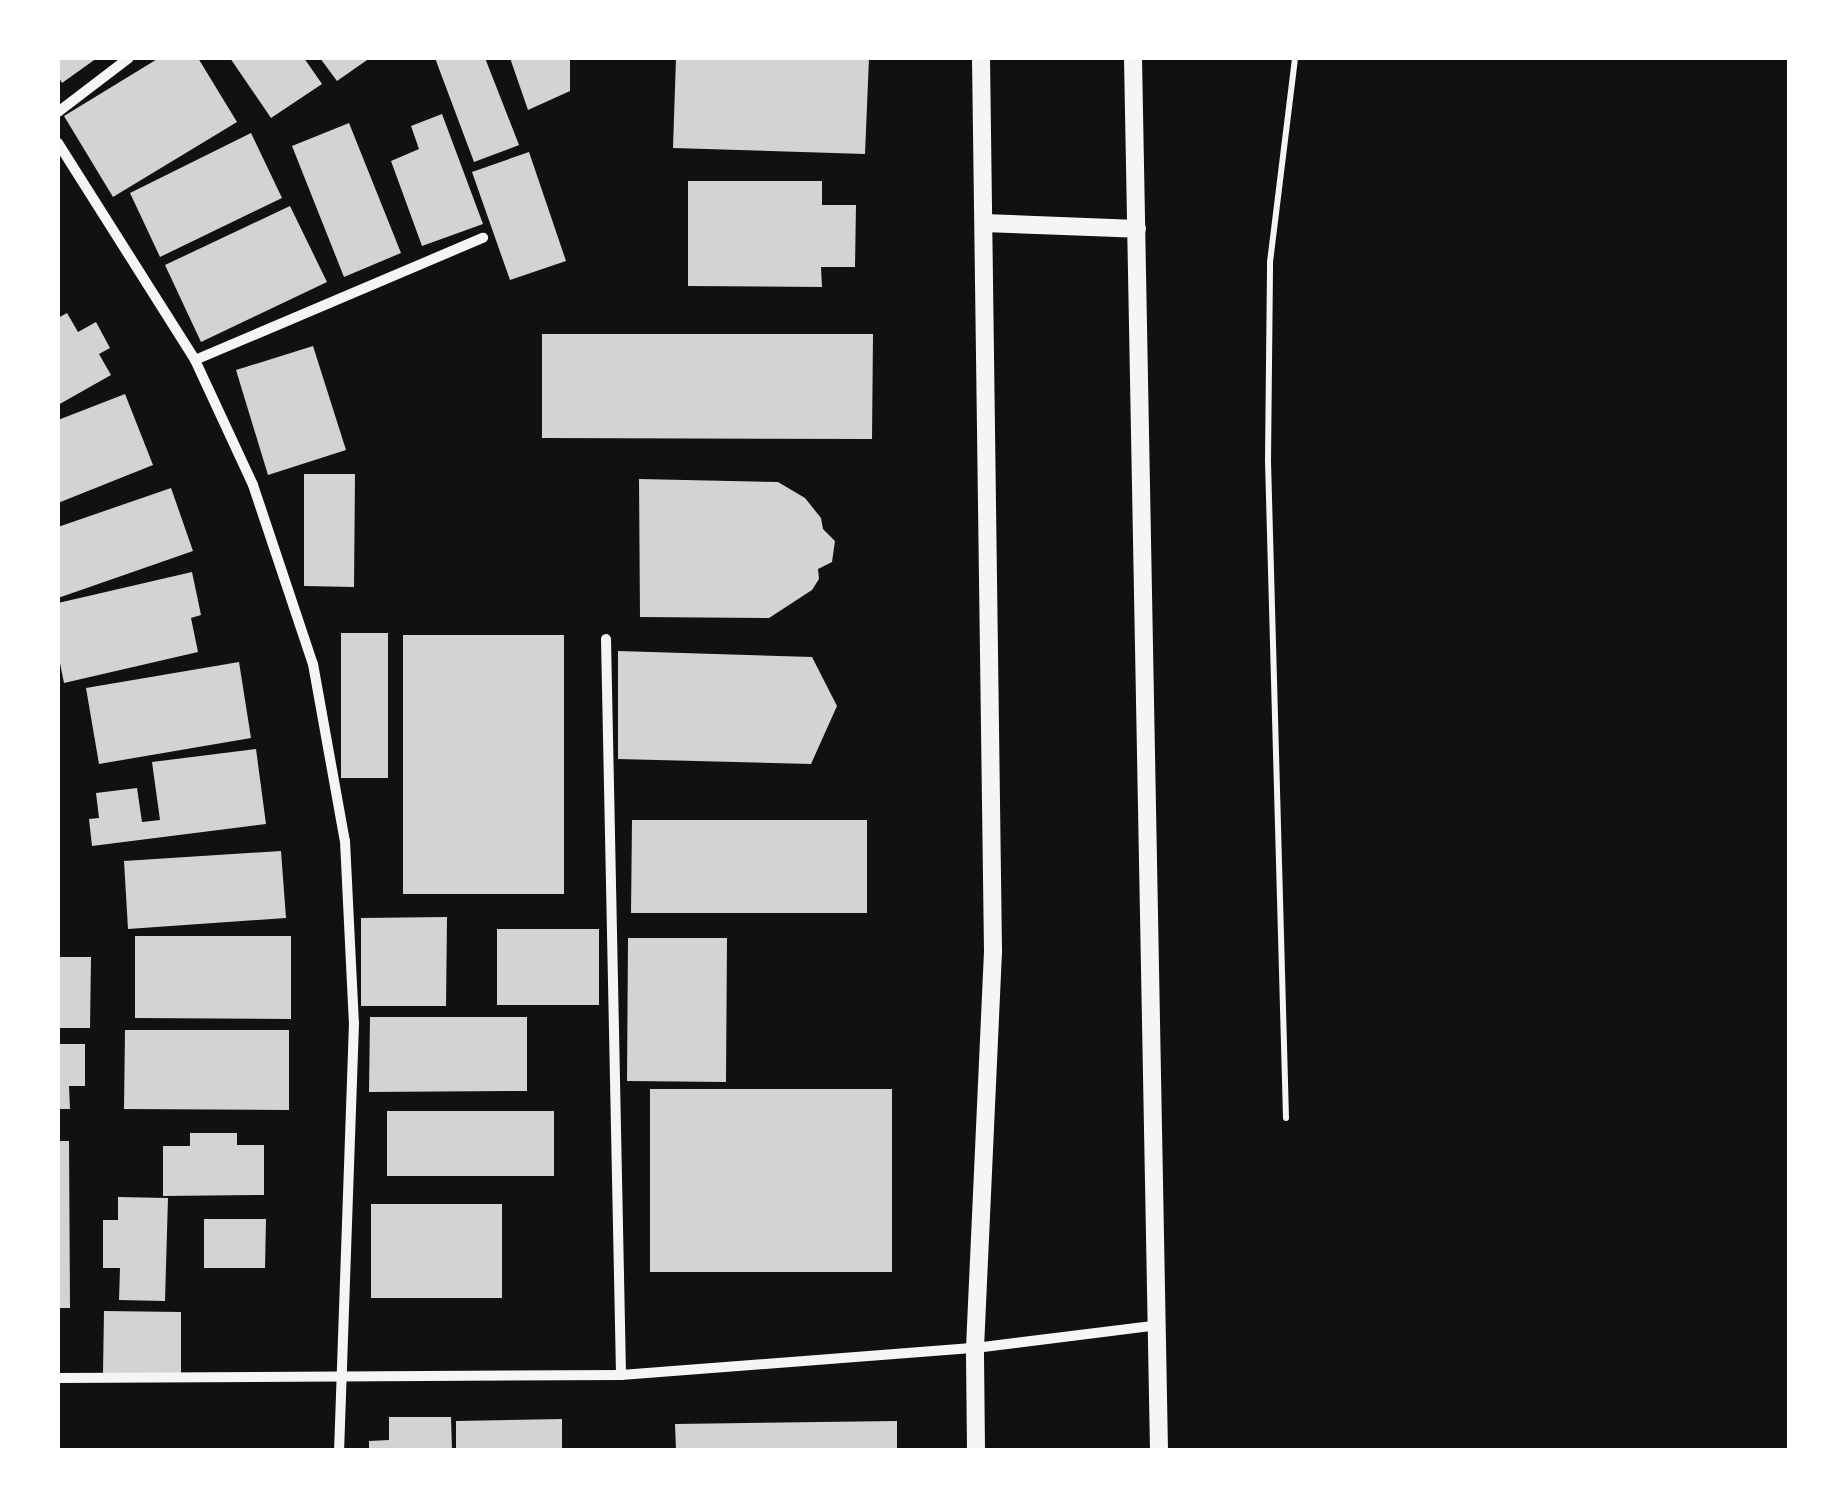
<!DOCTYPE html>
<html>
<head>
<meta charset="utf-8">
<style>
  body { margin:0 }
  #map { position:relative; width:1847px; height:1508px; overflow:hidden; background:#111; font-family:Arial,sans-serif }
  div>[style] { position:absolute }
  [style*='--x'] { left:calc(var(--x)*1px); top:calc(var(--y)*1px); width:calc(var(--w)*1px); rotate:calc(var(--a)*1deg) }
  .building>* { inset:0; background:#d3d3d3 }
  .path>* { height:6px; margin:-3px; padding:0 3px; transform-origin:3px; border-radius:3px; background:#f5f5f5 }
  .minor>* { height:10px; margin:-5px; padding:0 5px; transform-origin:5px; border-radius:5px; background:#f5f5f5 }
  .tertiary>* { height:18px; margin:-9px; padding:0 9px; transform-origin:9px; border-radius:9px; background:#f5f5f5 }
  span { translate:-50% -50%; white-space:nowrap; text-align:center; line-height:1.15; -webkit-text-stroke:8px #fff; paint-order:stroke }
  .frame { position:absolute; inset:0; border:60px solid #fff; pointer-events:none }
</style>
</head>
<body>
<div id="map">
  <div class="building">
    <i style="clip-path:polygon(58px 58px,97px 58px,62px 83px,58px 76px)"></i>
    <i style="clip-path:polygon(159px 58px,198px 58px,237px 122px,113px 197px,64px 116px)"></i>
    <i style="clip-path:polygon(230px 58px,304px 58px,322px 84px,271px 118px)"></i>
    <i style="clip-path:polygon(320px 58px,370px 58px,337px 81px)"></i>
    <i style="clip-path:polygon(435px 58px,485px 58px,519px 145px,474px 162px)"></i>
    <i style="clip-path:polygon(510px 58px,570px 58px,570px 91px,528px 110px)"></i>
    <i style="clip-path:polygon(676px 58px,869px 58px,865px 154px,673px 148px)"></i>
    <i style="clip-path:polygon(442px 114px,483px 224px,422px 246px,391px 161px,419px 149px,411px 126px)"></i>
    <i style="clip-path:polygon(349px 123px,401px 253px,344px 277px,292px 146px)"></i>
    <i style="clip-path:polygon(251px 133px,282px 198px,160px 257px,130px 193px)"></i>
    <i style="clip-path:polygon(529px 152px,566px 261px,510px 280px,472px 172px)"></i>
    <i style="clip-path:polygon(688px 181px,822px 181px,822px 205px,856px 205px,855px 267px,821px 267px,822px 287px,688px 286px)"></i>
    <i style="clip-path:polygon(290px 206px,327px 282px,201px 342px,165px 265px)"></i>
    <i style="clip-path:polygon(67px 313px,78px 332px,96px 322px,110px 348px,99px 354px,111px 375px,58px 405px,58px 318px)"></i>
    <i style="clip-path:polygon(542px 334px,873px 334px,872px 439px,542px 438px)"></i>
    <i style="clip-path:polygon(313px 346px,346px 450px,268px 475px,236px 370px)"></i>
    <i style="clip-path:polygon(125px 394px,153px 465px,58px 503px,58px 420px)"></i>
    <i style="clip-path:polygon(304px 474px,355px 474px,354px 587px,304px 586px)"></i>
    <i style="clip-path:polygon(639px 479px,778px 482px,805px 498px,821px 518px,823px 529px,835px 541px,832px 562px,818px 569px,819px 579px,812px 590px,769px 618px,640px 617px)"></i>
    <i style="clip-path:polygon(171px 488px,193px 551px,58px 598px,58px 527px)"></i>
    <i style="clip-path:polygon(192px 572px,201px 615px,191px 618px,198px 652px,64px 683px,58px 653px,58px 603px)"></i>
    <i style="clip-path:polygon(341px 633px,388px 633px,388px 778px,341px 778px)"></i>
    <i style="clip-path:polygon(403px 635px,564px 635px,564px 894px,403px 894px)"></i>
    <i style="clip-path:polygon(618px 651px,812px 657px,837px 706px,811px 764px,618px 759px)"></i>
    <i style="clip-path:polygon(239px 662px,251px 738px,99px 764px,86px 688px)"></i>
    <i style="clip-path:polygon(256px 749px,266px 824px,92px 846px,89px 819px,99px 818px,96px 793px,137px 788px,142px 822px,160px 820px,152px 762px)"></i>
    <i style="clip-path:polygon(632px 820px,867px 820px,867px 913px,631px 913px)"></i>
    <i style="clip-path:polygon(281px 851px,286px 918px,128px 929px,124px 861px)"></i>
    <i style="clip-path:polygon(447px 917px,446px 1006px,361px 1006px,361px 918px)"></i>
    <i style="clip-path:polygon(497px 929px,599px 929px,599px 1005px,497px 1005px)"></i>
    <i style="clip-path:polygon(135px 936px,291px 936px,291px 1019px,135px 1018px)"></i>
    <i style="clip-path:polygon(628px 938px,727px 938px,726px 1082px,627px 1081px)"></i>
    <i style="clip-path:polygon(58px 957px,91px 957px,90px 1028px,58px 1028px)"></i>
    <i style="clip-path:polygon(370px 1017px,527px 1017px,527px 1091px,369px 1092px)"></i>
    <i style="clip-path:polygon(125px 1030px,289px 1030px,289px 1110px,124px 1109px)"></i>
    <i style="clip-path:polygon(58px 1044px,85px 1044px,85px 1086px,69px 1086px,70px 1109px,58px 1109px)"></i>
    <i style="clip-path:polygon(650px 1089px,892px 1089px,892px 1272px,650px 1272px)"></i>
    <i style="clip-path:polygon(387px 1111px,554px 1111px,554px 1176px,387px 1176px)"></i>
    <i style="clip-path:polygon(190px 1133px,237px 1133px,237px 1145px,264px 1145px,264px 1195px,163px 1196px,163px 1146px,190px 1146px)"></i>
    <i style="clip-path:polygon(58px 1141px,69px 1141px,70px 1308px,58px 1308px)"></i>
    <i style="clip-path:polygon(118px 1197px,168px 1198px,165px 1301px,119px 1300px,120px 1268px,103px 1268px,103px 1220px,118px 1220px)"></i>
    <i style="clip-path:polygon(371px 1204px,502px 1204px,502px 1298px,371px 1298px)"></i>
    <i style="clip-path:polygon(204px 1219px,266px 1219px,265px 1268px,204px 1268px)"></i>
    <i style="clip-path:polygon(104px 1311px,181px 1312px,181px 1374px,103px 1373px)"></i>
    <i style="clip-path:polygon(389px 1417px,451px 1417px,452px 1450px,369px 1450px,369px 1441px,389px 1440px)"></i>
    <i style="clip-path:polygon(562px 1419px,562px 1450px,456px 1450px,456px 1421px)"></i>
    <i style="clip-path:polygon(897px 1421px,897px 1450px,676px 1450px,675px 1424px)"></i>
  </div>
  <div class="path">
    <i style="--x:1286;--y:1118;--w:658;--a:-91.57"></i>
    <i style="--x:1268;--y:460;--w:198;--a:-89.4"></i>
    <i style="--x:1270;--y:262;--w:206;--a:-83"></i>
  </div>
  <div class="minor">
    <i style="--x:58;--y:112;--w:89;--a:-37.3"></i>
    <i style="--x:58;--y:143;--w:257;--a:57.7"></i>
    <i style="--x:195;--y:360;--w:138;--a:65.1"></i>
    <i style="--x:253;--y:485;--w:189;--a:71.5"></i>
    <i style="--x:313;--y:664;--w:180;--a:79.8"></i>
    <i style="--x:345;--y:841;--w:182;--a:87.2"></i>
    <i style="--x:354;--y:1023;--w:427;--a:92"></i>
    <i style="--x:195;--y:360;--w:313;--a:-23"></i>
    <i style="--x:606;--y:639;--w:736;--a:88.83"></i>
    <i style="--x:58;--y:1378;--w:563;--a:-0.31"></i>
    <i style="--x:621;--y:1375;--w:355;--a:-4.4"></i>
    <i style="--x:975;--y:1348;--w:185;--a:-7.1"></i>
  </div>
  <div class="tertiary">
    <i style="--x:1133;--y:58;--w:1392;--a:88.93"></i>
    <i style="--x:984;--y:223;--w:153;--a:2.2"></i>
    <i style="--x:976;--y:1450;--w:102;--a:-90.6"></i>
    <i style="--x:975;--y:1348;--w:397;--a:-87.4"></i>
    <i style="--x:993;--y:951;--w:893;--a:-90.77"></i>
  </div>
  <div class="frame"></div>
</div>
</body>
</html>
